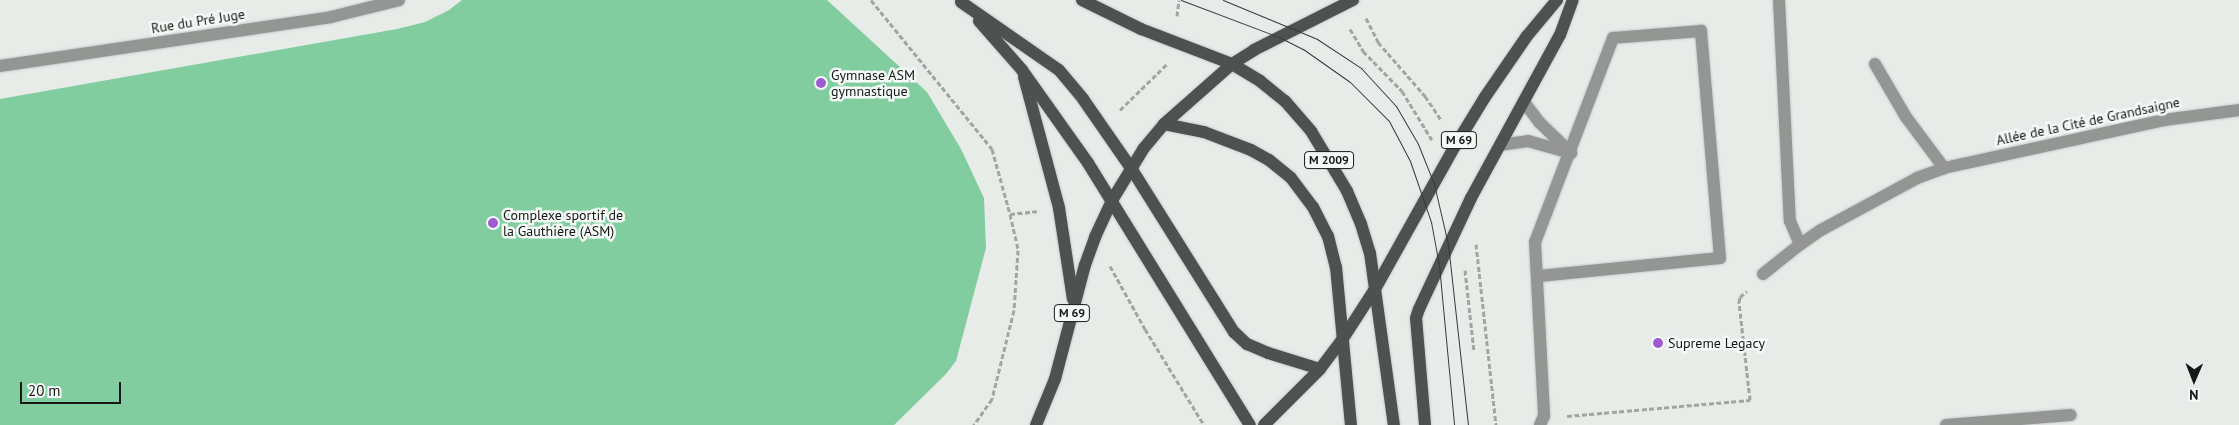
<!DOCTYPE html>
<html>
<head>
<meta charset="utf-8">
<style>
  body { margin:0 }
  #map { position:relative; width:2239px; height:425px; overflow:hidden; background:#e7ece9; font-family:"PT Sans",sans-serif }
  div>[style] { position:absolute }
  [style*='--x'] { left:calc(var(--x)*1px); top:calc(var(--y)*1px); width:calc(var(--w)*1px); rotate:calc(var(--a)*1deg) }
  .green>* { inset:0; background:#81cda0 }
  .path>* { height:3px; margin-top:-1.5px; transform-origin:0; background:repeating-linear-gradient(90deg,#a2a6a3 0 5px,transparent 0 7.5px) }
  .roads { filter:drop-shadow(0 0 1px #c6cac7) drop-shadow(0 0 1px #c6cac7) }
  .lane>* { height:12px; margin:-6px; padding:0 6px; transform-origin:6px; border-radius:6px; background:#949694 }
  .street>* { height:12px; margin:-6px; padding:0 6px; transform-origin:6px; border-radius:6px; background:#949694 }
  .primary>* { height:12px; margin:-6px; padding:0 6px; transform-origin:6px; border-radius:6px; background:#4e514f }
  .tram>* { height:1px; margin:-0.5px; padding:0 0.5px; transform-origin:0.5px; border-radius:0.5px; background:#373a38 }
  .dots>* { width:14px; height:14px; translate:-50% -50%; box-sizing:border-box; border:2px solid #f4faf6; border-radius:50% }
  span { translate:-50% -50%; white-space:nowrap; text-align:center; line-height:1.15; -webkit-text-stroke:5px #f4faf6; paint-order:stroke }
  .shield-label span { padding:1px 4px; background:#f4faf6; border:1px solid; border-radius:4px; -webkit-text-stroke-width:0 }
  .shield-label { font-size:12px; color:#161816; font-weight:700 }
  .street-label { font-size:14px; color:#161816 }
  .poi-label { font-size:14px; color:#161816 }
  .left { translate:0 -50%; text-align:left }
  .north { position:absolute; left:2169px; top:355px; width:50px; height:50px; -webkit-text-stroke:4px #f4faf6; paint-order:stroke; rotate:181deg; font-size:14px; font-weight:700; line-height:20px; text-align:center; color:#161816 }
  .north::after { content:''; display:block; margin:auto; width:18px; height:22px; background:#161816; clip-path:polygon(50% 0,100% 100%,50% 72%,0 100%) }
  .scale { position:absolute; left:20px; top:382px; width:101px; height:22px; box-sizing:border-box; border:2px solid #161816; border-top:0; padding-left:6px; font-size:15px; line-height:18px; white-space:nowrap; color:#161816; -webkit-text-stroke:4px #f4faf6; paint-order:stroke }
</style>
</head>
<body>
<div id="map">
  <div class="green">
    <i style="clip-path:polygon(462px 0,827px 0,927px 92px,961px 149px,984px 198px,986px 248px,956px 361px,946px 374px,894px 425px,0 425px,0 99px,397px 29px,425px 22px,449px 10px)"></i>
  </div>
  <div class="path">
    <i style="--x:871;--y:0;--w:192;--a:50.9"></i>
    <i style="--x:992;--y:149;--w:67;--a:74.5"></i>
    <i style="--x:1010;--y:214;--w:37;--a:77"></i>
    <i style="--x:1018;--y:250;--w:60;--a:93.8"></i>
    <i style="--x:1014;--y:310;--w:92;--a:103.9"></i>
    <i style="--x:992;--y:399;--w:32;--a:125"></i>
    <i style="--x:1177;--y:16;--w:16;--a:-83"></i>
    <i style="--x:1366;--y:18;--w:27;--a:63"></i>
    <i style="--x:1378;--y:42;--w:72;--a:49"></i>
    <i style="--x:1425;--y:96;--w:30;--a:56"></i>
    <i style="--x:1350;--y:29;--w:26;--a:59"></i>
    <i style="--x:1363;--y:51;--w:56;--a:45.7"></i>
    <i style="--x:1402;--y:91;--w:57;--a:58.5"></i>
    <i style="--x:1120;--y:110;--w:66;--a:-44.4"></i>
    <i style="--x:1010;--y:214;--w:27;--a:-6"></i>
    <i style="--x:1476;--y:244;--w:182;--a:83.7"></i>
    <i style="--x:1110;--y:266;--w:72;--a:60.9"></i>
    <i style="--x:1145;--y:329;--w:113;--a:58.4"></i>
    <i style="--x:1465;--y:270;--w:82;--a:83.7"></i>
    <i style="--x:1567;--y:416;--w:184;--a:-5"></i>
    <i style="--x:1750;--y:400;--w:99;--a:-96.4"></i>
    <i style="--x:1739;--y:302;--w:5;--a:-79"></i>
    <i style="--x:1740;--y:297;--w:9;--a:-41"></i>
  </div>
  <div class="roads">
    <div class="lane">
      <i style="--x:1779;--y:0;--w:221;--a:87.2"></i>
      <i style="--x:1790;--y:221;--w:25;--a:67"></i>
      <i style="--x:1524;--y:102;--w:25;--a:53"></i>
      <i style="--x:1539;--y:122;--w:42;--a:44"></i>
      <i style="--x:1500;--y:145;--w:28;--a:-8"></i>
      <i style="--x:1528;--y:141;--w:45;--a:15.6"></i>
      <i style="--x:1539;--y:276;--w:182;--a:-5.7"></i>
      <i style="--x:1720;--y:258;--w:228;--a:-94.8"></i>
      <i style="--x:1701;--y:31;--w:88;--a:175.5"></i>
      <i style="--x:1613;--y:38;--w:218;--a:110.9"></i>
      <i style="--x:1535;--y:242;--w:174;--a:87"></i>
      <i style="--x:1544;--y:416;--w:10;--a:114"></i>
      <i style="--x:1946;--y:425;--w:125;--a:-4.6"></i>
    </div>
    <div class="street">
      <i style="--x:1875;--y:64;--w:61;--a:59.7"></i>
      <i style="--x:1906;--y:117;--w:64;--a:53.3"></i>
      <i style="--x:0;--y:66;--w:335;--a:-8.4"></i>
      <i style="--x:331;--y:17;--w:70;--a:-14"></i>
      <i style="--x:1763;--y:274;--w:45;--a:-38.7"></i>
      <i style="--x:1798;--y:246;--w:28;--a:-35"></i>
      <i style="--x:1821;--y:230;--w:109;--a:-28.4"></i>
      <i style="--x:1917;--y:178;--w:29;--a:-20"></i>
      <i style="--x:1944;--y:168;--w:225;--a:-12.3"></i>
      <i style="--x:2164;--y:120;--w:76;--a:-7.6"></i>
    </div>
    <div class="primary">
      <i style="--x:1082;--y:0;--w:66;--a:26.2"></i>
      <i style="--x:1141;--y:29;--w:97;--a:21"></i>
      <i style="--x:1232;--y:64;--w:33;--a:31"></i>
      <i style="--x:1260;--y:81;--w:32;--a:39"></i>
      <i style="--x:1285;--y:101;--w:40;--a:49"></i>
      <i style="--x:1311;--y:131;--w:70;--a:59"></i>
      <i style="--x:1347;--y:191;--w:36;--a:67"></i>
      <i style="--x:1361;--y:224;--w:30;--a:73"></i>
      <i style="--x:1370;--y:253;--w:174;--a:82.1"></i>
      <i style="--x:961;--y:2;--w:119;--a:34.8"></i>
      <i style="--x:1059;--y:70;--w:38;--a:50"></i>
      <i style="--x:1083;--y:99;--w:84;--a:55.2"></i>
      <i style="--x:1131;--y:168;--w:194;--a:57.9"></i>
      <i style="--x:1234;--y:332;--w:18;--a:43"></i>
      <i style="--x:1247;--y:344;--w:23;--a:23"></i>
      <i style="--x:1268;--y:353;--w:54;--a:17.1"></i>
      <i style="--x:979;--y:21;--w:65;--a:48.7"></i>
      <i style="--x:1022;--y:70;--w:114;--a:54.6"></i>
      <i style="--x:1088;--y:163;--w:308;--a:58.3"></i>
      <i style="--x:1024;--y:77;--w:136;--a:75"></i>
      <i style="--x:1059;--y:208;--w:92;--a:81.3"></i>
      <i style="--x:1164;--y:124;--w:41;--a:11.3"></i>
      <i style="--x:1204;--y:132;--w:50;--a:21"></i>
      <i style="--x:1251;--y:150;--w:21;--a:29"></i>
      <i style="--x:1269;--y:160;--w:28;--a:39"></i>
      <i style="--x:1291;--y:178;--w:36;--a:53"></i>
      <i style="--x:1313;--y:207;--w:33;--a:63"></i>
      <i style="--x:1328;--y:236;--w:32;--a:76"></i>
      <i style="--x:1336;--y:267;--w:159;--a:84.6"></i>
      <i style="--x:1036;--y:425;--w:50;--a:-67.6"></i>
      <i style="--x:1055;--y:379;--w:118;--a:-75.3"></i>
      <i style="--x:1085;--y:265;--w:30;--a:-70"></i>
      <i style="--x:1095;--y:237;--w:38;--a:-65"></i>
      <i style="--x:1111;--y:202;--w:63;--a:-58.6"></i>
      <i style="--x:1144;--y:148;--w:31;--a:-50"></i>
      <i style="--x:1164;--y:124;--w:91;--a:-41.4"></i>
      <i style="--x:1232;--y:64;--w:26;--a:-32"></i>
      <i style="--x:1254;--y:50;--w:111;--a:-26.8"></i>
      <i style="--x:1264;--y:425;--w:79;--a:-45"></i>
      <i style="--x:1320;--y:369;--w:36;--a:-53"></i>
      <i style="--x:1342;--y:340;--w:61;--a:-57.1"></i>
      <i style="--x:1375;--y:289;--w:164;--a:-60.8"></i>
      <i style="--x:1455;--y:146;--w:57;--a:-58.5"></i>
      <i style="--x:1485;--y:97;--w:74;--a:-55.5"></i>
      <i style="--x:1527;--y:36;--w:47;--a:-50.2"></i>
      <i style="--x:1425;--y:425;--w:107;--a:-94.8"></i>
      <i style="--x:1416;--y:318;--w:9;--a:-72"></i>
      <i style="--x:1419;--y:309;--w:123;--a:-64.9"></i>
      <i style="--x:1471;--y:198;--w:186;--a:-61.4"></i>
      <i style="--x:1560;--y:35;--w:37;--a:-70"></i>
    </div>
  </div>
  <div class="tram">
    <i style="--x:1181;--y:0;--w:105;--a:20.7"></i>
    <i style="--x:1279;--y:37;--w:27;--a:27"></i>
    <i style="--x:1303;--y:49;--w:57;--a:35.1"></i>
    <i style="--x:1350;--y:82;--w:55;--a:45"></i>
    <i style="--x:1389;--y:121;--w:45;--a:62.3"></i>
    <i style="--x:1410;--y:161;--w:65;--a:71"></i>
    <i style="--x:1431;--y:222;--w:44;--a:79.5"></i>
    <i style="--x:1439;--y:265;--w:161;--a:84.6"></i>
    <i style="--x:1223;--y:0;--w:102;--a:22.5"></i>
    <i style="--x:1317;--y:39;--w:53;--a:33.4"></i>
    <i style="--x:1361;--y:68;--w:52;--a:47.4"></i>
    <i style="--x:1396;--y:106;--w:44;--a:59.9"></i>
    <i style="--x:1418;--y:144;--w:43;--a:68.2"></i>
    <i style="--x:1434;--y:184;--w:62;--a:76.9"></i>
    <i style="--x:1448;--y:244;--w:182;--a:83.7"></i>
  </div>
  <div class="dots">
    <i style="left:821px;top:83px;background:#9e5bd0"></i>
    <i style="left:493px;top:223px;background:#9e5bd0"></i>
    <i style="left:1658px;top:343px;background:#9e5bd0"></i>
  </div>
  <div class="shield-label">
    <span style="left:1459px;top:140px">M 69</span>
    <span style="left:1329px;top:160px">M 2009</span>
    <span style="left:1072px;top:313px">M 69</span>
  </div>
  <div class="street-label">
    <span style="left:198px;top:21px;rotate:-9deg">Rue du Pré Juge</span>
    <span style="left:2088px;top:121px;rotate:-12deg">Allée de la Cité de Grandsaigne</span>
  </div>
  <div class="poi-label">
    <span class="left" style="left:831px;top:83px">Gymnase ASM<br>gymnastique</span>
    <span class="left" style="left:503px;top:223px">Complexe sportif de<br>la Gauthière (ASM)</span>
    <span class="left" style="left:1668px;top:343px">Supreme Legacy</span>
  </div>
  <div class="north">N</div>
  <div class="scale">20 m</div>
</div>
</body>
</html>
